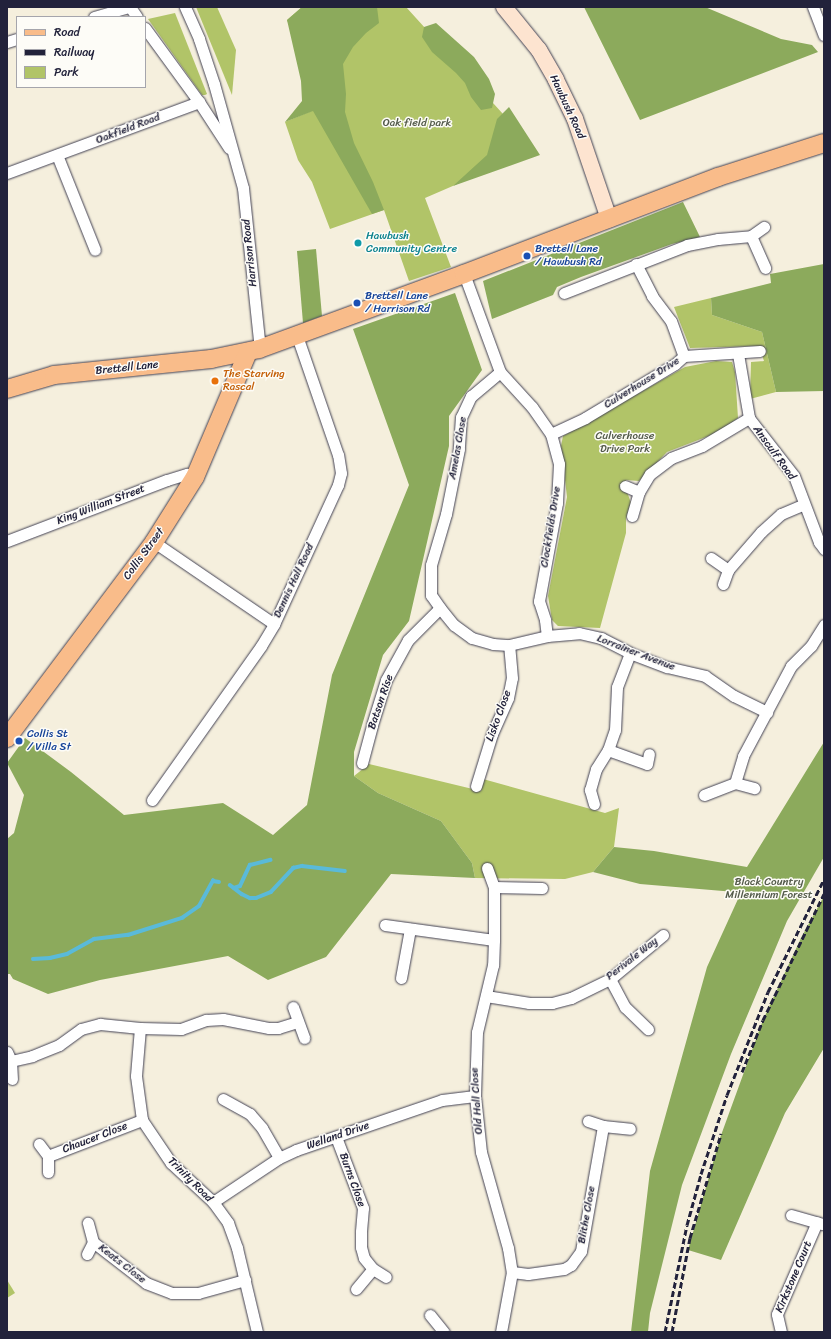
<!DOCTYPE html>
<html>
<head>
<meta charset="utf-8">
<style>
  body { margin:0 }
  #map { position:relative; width:831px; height:1339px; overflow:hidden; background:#f5efdd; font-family:Sriracha,sans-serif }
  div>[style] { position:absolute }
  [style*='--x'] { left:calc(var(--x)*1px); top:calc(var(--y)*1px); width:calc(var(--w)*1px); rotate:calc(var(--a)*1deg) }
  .green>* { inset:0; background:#b1c468 }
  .forest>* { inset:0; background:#8caa5c }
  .stream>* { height:3.5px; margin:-1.75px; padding:0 1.75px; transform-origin:1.75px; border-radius:1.75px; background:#5abad9 }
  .roads { filter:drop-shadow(0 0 1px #424153) drop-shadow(0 0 1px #424153) }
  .street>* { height:11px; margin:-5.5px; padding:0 5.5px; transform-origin:5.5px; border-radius:5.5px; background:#fff }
  .secondary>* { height:16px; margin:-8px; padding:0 8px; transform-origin:8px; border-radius:8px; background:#fde4d0 }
  .primary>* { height:18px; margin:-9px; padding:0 9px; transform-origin:9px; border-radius:9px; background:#f9bc8a }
  .rail>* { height:3px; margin-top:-1.5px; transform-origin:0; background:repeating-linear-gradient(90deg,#22223b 0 6px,transparent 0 9px) }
  .dots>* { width:11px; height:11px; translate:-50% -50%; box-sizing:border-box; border:2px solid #fdfcf7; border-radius:50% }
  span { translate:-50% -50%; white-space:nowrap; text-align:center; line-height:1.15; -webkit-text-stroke:3px #fdfcf7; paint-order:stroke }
  .street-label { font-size:11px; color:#22223b }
  .park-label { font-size:11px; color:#545b4b }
  .culture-label { font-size:11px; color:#0d838f }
  .left { translate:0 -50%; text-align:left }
  .transit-label { font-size:11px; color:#164399 }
  .food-label { font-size:11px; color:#c56008 }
  .frame { position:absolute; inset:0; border:8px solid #22223b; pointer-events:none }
  .legend { position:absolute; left:16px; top:16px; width:130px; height:72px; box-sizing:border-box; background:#fdfcf7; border:1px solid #a5a5ac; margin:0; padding:5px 7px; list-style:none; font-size:12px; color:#22223b }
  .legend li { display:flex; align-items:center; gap:8px; height:20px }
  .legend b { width:20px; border:1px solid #a5a5ac }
</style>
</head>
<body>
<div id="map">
  <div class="green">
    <i style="clip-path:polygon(196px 7px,217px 7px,236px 50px,232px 95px)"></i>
    <i style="clip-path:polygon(302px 7px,406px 7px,512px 124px,529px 153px,425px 198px,451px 267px,409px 281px,384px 210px,330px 229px,312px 182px,298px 160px,285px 122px,321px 107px,287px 20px)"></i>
    <i style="clip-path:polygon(175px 13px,207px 94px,205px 95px,202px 95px,148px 19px)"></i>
    <i style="clip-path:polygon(711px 298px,712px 315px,762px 332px,776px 392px,750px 399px,751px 362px,764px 361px,759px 346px,690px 348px,674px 307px)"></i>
    <i style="clip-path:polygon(716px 361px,732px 362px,735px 372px,738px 418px,719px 432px,667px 452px,639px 481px,626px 480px,625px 486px,631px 503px,626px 519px,626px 533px,600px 628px,558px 626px,552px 620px,548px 596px,567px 497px,561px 446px,563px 436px,685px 367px)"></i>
    <i style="clip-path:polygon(369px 764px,481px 791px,483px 779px,605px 813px,619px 808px,614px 847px,593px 872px,565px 879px,475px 878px,472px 863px,441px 821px,378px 793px,354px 776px)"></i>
    <i style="clip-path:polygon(7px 1280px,15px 1293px,7px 1298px)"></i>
  </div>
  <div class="forest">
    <i style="clip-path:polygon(302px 7px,377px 7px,379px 23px,366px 33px,353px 47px,343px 64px,346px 94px,345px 112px,354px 143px,373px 182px,384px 210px,372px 214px,313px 111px,285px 122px,302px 101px,301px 81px,287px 20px)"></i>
    <i style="clip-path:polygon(584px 7px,705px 7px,781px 39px,812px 45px,818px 52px,640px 120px)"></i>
    <i style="clip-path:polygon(436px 23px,474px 57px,489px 79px,495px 94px,492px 108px,481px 110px,471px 97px,465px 83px,456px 73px,432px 52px,422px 37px,424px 27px)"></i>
    <i style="clip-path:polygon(509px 107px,540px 155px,453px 186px,487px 155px,497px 119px)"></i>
    <i style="clip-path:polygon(683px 202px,700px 237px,672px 244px,581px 277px,557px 287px,553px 295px,492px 319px,483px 281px)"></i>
    <i style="clip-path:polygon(316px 249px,322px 316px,303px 323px,297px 251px)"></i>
    <i style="clip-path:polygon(824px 264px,824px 391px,776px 392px,762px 332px,712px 315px,711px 298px,771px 283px,770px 274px)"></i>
    <i style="clip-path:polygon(455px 293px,482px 370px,449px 416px,449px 446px,409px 621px,383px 655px,354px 752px,354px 776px,378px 793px,441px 821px,472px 863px,475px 878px,391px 874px,326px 957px,268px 980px,228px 956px,100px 980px,48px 994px,13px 979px,10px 974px,7px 974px,7px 839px,14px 833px,24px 795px,7px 763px,25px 738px,71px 772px,124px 815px,223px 803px,273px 835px,307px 805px,332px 675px,409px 485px,353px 329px)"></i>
    <i style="clip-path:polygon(824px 742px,824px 857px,787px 921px,731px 1054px,682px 1185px,650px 1313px,648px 1332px,631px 1332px,650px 1171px,707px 967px,738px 899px,735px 892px,640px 884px,593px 872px,614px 847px,654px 851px,747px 867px)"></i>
    <i style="clip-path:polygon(824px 896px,824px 1048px,785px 1113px,721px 1260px,688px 1250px,720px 1138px,763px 1020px,801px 938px)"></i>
  </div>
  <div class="stream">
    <i style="--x:230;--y:885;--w:15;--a:37"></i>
    <i style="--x:242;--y:894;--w:9;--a:27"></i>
    <i style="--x:250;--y:898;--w:6;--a:0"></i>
    <i style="--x:256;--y:898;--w:16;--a:-22"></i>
    <i style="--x:271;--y:892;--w:33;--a:-47"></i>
    <i style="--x:293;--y:868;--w:9;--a:-13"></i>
    <i style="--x:302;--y:866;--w:43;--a:6.6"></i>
    <i style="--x:234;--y:888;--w:6;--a:-18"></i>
    <i style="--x:240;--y:886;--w:23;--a:-65"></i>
    <i style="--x:250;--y:865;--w:21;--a:-14"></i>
    <i style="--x:33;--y:959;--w:17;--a:-3"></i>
    <i style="--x:50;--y:958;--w:17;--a:-13"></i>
    <i style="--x:67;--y:954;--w:31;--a:-29"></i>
    <i style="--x:94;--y:939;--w:34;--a:-7"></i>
    <i style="--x:128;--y:935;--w:57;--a:-17.5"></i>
    <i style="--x:182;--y:918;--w:21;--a:-35"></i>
    <i style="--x:199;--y:906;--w:29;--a:-61"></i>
    <i style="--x:213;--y:881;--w:6;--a:9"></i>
  </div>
  <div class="roads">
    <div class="street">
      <i style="--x:130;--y:7;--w:12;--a:55"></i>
      <i style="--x:185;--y:7;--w:35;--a:66"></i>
      <i style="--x:199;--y:39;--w:47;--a:71.6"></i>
      <i style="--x:214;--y:84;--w:108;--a:74.4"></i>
      <i style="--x:243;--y:188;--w:152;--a:84"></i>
      <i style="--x:259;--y:339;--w:10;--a:90"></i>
      <i style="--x:813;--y:7;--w:30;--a:69"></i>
      <i style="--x:94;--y:17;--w:37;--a:-16"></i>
      <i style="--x:145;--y:28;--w:92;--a:53.9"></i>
      <i style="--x:199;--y:102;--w:55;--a:56.9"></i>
      <i style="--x:7;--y:42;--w:10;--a:-17"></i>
      <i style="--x:57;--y:155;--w:102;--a:68.2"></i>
      <i style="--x:7;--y:173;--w:205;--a:-20.3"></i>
      <i style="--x:751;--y:236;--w:35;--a:66"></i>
      <i style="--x:636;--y:264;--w:36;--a:63"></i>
      <i style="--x:652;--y:296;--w:31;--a:53"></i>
      <i style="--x:671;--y:321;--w:37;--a:70"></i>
      <i style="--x:464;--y:274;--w:104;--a:69.8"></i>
      <i style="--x:500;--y:372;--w:47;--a:47.6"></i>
      <i style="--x:532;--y:407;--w:33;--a:55"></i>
      <i style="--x:551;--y:434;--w:31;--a:75"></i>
      <i style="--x:559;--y:464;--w:39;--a:93"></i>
      <i style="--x:557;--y:503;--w:100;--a:100.4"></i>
      <i style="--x:539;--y:601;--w:20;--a:72"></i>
      <i style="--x:545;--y:620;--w:16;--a:83"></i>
      <i style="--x:564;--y:293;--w:132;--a:-21.3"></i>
      <i style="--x:687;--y:245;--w:32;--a:-11"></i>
      <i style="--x:718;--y:239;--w:33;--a:-5"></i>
      <i style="--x:751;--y:236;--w:16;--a:-35"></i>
      <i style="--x:738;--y:354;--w:65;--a:80.2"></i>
      <i style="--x:749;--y:418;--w:73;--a:52.2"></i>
      <i style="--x:794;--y:476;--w:71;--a:69.3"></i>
      <i style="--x:819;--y:542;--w:9;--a:54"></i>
      <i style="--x:500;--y:372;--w:38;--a:140"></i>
      <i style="--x:471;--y:396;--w:23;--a:115"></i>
      <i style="--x:461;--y:417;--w:32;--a:94"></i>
      <i style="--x:459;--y:449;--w:66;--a:101.3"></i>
      <i style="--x:446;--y:514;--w:53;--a:106.4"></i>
      <i style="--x:431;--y:565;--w:30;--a:90"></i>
      <i style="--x:431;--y:595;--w:16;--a:55"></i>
      <i style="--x:440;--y:608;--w:22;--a:51"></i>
      <i style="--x:454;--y:625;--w:22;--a:36"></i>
      <i style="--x:472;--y:638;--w:22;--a:16"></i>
      <i style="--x:493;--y:644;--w:16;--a:4"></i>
      <i style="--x:509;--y:645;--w:39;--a:-13"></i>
      <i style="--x:547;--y:636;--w:32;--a:-5"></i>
      <i style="--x:579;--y:633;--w:23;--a:13"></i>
      <i style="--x:601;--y:638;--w:33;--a:27"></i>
      <i style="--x:630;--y:653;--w:40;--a:21"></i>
      <i style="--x:667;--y:667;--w:39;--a:13"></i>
      <i style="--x:705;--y:676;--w:35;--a:35"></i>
      <i style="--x:734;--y:696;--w:37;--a:26"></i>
      <i style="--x:551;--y:434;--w:38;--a:-25"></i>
      <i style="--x:585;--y:418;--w:105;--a:-31"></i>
      <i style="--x:675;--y:364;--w:12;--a:-42"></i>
      <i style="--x:684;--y:356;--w:76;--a:-3.8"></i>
      <i style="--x:625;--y:486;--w:15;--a:23"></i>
      <i style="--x:632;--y:516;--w:25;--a:-74"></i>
      <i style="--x:639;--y:492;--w:21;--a:-59"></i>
      <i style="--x:650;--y:474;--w:26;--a:-37"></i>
      <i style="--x:671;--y:458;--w:33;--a:-21"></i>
      <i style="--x:702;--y:446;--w:55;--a:-30.8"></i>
      <i style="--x:7;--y:541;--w:171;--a:-20.9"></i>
      <i style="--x:167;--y:480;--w:21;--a:-17"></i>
      <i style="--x:187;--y:474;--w:9;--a:21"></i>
      <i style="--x:154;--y:542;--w:145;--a:34.3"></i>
      <i style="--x:711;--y:558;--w:21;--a:35"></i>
      <i style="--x:723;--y:584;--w:15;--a:-70"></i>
      <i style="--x:728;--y:570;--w:50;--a:-49"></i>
      <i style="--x:761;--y:532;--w:27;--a:-42"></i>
      <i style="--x:781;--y:514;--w:25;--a:-23"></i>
      <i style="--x:608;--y:750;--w:41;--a:19.7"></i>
      <i style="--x:647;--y:764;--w:10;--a:-79"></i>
      <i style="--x:362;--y:763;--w:39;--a:-75"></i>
      <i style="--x:372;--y:725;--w:47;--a:-72.7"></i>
      <i style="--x:386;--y:680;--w:46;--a:-61.2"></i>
      <i style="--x:408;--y:640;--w:45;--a:-45"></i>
      <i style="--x:735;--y:783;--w:20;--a:15"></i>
      <i style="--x:476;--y:786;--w:54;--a:-72.9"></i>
      <i style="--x:492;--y:734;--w:39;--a:-66"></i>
      <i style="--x:508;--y:698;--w:20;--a:-79"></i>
      <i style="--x:512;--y:678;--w:33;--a:-95"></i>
      <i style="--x:704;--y:795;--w:33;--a:-21"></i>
      <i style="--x:735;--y:783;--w:28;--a:-73"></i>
      <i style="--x:743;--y:756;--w:102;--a:-61.9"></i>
      <i style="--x:791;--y:666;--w:28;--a:-45"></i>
      <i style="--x:811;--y:646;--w:25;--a:-58"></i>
      <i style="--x:152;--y:800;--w:189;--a:-54.7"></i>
      <i style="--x:261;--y:646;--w:26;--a:-59"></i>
      <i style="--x:274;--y:624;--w:153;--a:-65.3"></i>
      <i style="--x:338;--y:485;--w:12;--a:-76"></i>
      <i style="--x:341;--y:473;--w:18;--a:-99"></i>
      <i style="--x:338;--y:455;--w:126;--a:-109"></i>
      <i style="--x:594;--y:804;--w:15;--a:-106"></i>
      <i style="--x:590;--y:790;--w:22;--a:-74"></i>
      <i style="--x:596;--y:769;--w:22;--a:-58"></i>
      <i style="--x:608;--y:750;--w:21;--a:-71"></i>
      <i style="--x:615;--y:730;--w:43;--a:-87.3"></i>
      <i style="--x:617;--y:687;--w:36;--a:-69"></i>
      <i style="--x:487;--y:868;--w:20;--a:70"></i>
      <i style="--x:494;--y:887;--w:53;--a:90"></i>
      <i style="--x:494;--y:940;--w:25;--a:92"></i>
      <i style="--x:493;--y:965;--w:69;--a:103.4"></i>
      <i style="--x:477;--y:1032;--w:64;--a:91.8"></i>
      <i style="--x:475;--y:1096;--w:56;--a:83.9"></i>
      <i style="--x:481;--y:1152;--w:100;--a:74.3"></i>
      <i style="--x:508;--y:1248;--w:24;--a:81"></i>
      <i style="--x:512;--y:1272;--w:61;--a:100.4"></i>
      <i style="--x:494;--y:887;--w:48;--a:1.2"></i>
      <i style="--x:385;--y:925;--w:110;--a:7.8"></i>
      <i style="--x:401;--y:978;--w:50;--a:-79.6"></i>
      <i style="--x:610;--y:979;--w:32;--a:62"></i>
      <i style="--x:625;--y:1007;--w:32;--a:44"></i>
      <i style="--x:486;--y:996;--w:44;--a:9.2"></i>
      <i style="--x:529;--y:1003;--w:23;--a:0"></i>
      <i style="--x:552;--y:1003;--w:20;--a:-15"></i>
      <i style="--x:571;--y:998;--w:43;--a:-26"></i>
      <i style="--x:610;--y:979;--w:69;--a:-39.7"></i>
      <i style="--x:293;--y:1007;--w:33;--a:70"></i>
      <i style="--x:140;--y:1028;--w:48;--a:94.8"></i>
      <i style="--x:136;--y:1076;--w:44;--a:82.2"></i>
      <i style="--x:142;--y:1120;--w:52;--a:56"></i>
      <i style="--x:171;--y:1163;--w:57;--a:42.9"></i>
      <i style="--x:213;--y:1202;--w:26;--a:54"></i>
      <i style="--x:228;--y:1223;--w:27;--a:70"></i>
      <i style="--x:237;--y:1248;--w:86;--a:76.6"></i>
      <i style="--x:7;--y:1052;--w:10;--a:66"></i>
      <i style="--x:11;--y:1061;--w:18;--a:87"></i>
      <i style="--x:11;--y:1061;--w:22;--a:-13"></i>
      <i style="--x:32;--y:1056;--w:29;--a:-22"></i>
      <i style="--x:59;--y:1045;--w:27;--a:-36"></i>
      <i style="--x:81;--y:1029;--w:20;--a:-15"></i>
      <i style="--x:100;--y:1024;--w:40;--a:5.7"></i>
      <i style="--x:140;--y:1028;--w:41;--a:1.4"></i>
      <i style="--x:181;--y:1029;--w:27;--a:-20"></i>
      <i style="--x:206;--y:1020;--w:17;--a:-3"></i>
      <i style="--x:223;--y:1019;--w:47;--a:11.1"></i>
      <i style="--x:269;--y:1028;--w:9;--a:0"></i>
      <i style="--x:278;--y:1028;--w:21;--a:-17"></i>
      <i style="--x:223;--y:1099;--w:31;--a:29"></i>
      <i style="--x:250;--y:1114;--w:18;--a:49"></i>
      <i style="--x:262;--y:1128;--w:34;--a:60"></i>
      <i style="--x:588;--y:1121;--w:16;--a:18"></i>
      <i style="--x:603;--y:1126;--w:27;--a:6"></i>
      <i style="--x:336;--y:1137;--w:76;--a:69.2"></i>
      <i style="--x:363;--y:1208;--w:24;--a:95"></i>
      <i style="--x:361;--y:1232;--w:15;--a:90"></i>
      <i style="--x:361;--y:1247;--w:11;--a:75"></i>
      <i style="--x:364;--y:1258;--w:14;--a:51"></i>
      <i style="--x:373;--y:1269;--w:15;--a:32"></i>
      <i style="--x:39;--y:1144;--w:15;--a:53"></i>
      <i style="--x:48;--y:1156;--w:16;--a:90"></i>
      <i style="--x:48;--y:1156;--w:101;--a:-21"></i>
      <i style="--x:213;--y:1202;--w:79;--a:-33.7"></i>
      <i style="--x:279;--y:1158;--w:19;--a:-25"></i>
      <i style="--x:296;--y:1150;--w:154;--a:-18.9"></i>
      <i style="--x:442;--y:1100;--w:33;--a:-7"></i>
      <i style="--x:791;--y:1215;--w:33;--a:16"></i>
      <i style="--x:93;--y:1242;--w:67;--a:37.7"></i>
      <i style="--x:146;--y:1283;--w:28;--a:21"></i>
      <i style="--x:172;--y:1293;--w:26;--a:0"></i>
      <i style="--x:198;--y:1293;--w:49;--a:-15.5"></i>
      <i style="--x:87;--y:1254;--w:13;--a:-63"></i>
      <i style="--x:93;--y:1242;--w:20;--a:-105"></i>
      <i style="--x:512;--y:1272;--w:16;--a:7"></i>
      <i style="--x:528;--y:1274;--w:36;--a:-8"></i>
      <i style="--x:564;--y:1269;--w:8;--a:-30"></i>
      <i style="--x:571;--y:1265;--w:17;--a:-54"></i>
      <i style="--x:581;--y:1251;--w:127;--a:-80"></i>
      <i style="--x:356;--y:1289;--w:26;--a:-50"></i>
      <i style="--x:430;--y:1315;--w:22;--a:51"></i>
      <i style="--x:781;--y:1332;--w:18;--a:-103"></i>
      <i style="--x:777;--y:1314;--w:100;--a:-66.5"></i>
    </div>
    <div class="secondary">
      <i style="--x:504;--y:7;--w:55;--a:50.9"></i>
      <i style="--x:539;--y:50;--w:34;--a:60"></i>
      <i style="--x:556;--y:80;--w:43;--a:64"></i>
      <i style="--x:575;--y:119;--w:106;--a:71.2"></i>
    </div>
    <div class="primary">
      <i style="--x:7;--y:389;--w:49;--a:-16.6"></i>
      <i style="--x:54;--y:375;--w:158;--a:-5.8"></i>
      <i style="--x:211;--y:359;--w:49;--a:-11.8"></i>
      <i style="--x:259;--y:349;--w:218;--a:-20.1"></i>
      <i style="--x:464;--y:274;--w:272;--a:-20.9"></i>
      <i style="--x:718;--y:177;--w:111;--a:-17.8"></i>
      <i style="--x:7;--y:738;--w:245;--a:-53.1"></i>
      <i style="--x:154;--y:542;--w:77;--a:-57.8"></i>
      <i style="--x:195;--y:477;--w:136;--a:-67"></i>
    </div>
  </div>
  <div class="rail">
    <i style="--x:742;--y:1072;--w:56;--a:-68"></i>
    <i style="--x:763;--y:1020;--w:140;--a:-64.2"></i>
    <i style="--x:665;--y:1332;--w:109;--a:-78.4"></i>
    <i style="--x:687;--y:1225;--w:53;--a:-74.6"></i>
    <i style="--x:701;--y:1174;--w:83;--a:-71.8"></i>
    <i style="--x:727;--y:1095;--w:111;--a:-68.3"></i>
    <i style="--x:768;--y:992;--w:126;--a:-63.6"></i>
    <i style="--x:672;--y:1332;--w:96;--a:-79.2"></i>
    <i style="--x:690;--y:1238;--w:109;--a:-73.4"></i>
  </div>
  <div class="dots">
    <i style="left:358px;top:243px;background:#0f9aa8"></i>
    <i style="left:527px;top:256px;background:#1a4fb4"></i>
    <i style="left:357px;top:303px;background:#1a4fb4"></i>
    <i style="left:215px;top:381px;background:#e8710a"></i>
    <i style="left:19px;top:741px;background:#1a4fb4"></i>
  </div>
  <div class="street-label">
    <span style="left:567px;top:107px;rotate:65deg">Hawbush Road</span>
    <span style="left:128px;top:129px;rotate:-21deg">Oakfield Road</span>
    <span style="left:250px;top:253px;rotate:-96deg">Harrison Road</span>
    <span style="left:127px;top:368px;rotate:-6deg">Brettell Lane</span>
    <span style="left:642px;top:383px;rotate:-32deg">Culverhouse Drive</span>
    <span style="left:458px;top:448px;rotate:-80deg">Amelas Close</span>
    <span style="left:774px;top:453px;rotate:54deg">Ansculf Road</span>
    <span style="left:101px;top:505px;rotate:-21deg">King William Street</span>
    <span style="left:551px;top:527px;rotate:-81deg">Clockfields Drive</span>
    <span style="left:144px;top:554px;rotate:-54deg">Collis Street</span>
    <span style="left:294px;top:581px;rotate:-65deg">Dennis Hall Road</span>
    <span style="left:636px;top:653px;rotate:21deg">Lorrainer Avenue</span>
    <span style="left:381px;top:702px;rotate:-71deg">Batson Rise</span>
    <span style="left:499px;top:716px;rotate:-70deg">Lisko Close</span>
    <span style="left:632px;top:959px;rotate:-38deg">Perivale Way</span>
    <span style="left:477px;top:1101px;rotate:-94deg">Old Hall Close</span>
    <span style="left:338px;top:1136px;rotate:-19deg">Welland Drive</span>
    <span style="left:95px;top:1138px;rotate:-21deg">Chaucer Close</span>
    <span style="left:190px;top:1180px;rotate:45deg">Trinity Road</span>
    <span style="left:352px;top:1180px;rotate:70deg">Burns Close</span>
    <span style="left:587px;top:1215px;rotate:-80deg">Blithe Close</span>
    <span style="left:122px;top:1264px;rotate:38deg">Keats Close</span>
    <span style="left:794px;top:1277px;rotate:-67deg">Kirkstone Court</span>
  </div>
  <div class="park-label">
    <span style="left:417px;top:123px">Oak field park</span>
    <span style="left:625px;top:443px">Culverhouse<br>Drive Park</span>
    <span style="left:769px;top:889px">Black Country<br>Millennium Forest</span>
  </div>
  <div class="culture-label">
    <span class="left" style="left:366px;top:243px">Hawbush<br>Community Centre</span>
  </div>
  <div class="transit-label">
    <span class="left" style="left:535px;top:256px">Brettell Lane<br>/ Hawbush Rd</span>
    <span class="left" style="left:365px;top:303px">Brettell Lane<br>/ Harrison Rd</span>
    <span class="left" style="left:27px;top:741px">Collis St<br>/ Villa St</span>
  </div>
  <div class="food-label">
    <span class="left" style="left:223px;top:381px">The Starving<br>Rascal</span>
  </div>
  <div class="frame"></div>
  <ul class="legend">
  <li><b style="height:5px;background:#f9bc8a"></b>Road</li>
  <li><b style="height:5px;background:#22223b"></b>Railway</li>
  <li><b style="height:11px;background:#b1c468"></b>Park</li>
  </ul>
</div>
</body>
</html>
